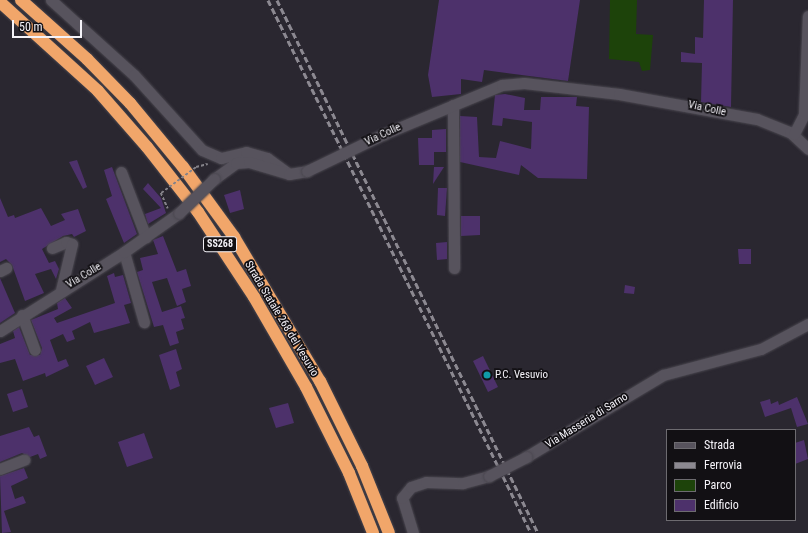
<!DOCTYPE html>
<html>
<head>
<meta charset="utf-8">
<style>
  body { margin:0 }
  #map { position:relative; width:808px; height:533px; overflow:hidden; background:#2a2730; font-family:"Roboto Condensed",sans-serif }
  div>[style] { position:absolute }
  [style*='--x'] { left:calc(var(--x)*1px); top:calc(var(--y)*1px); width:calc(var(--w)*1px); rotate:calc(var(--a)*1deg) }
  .green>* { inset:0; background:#1d430a }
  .building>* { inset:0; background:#4d316b }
  .path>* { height:1.5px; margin-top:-0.75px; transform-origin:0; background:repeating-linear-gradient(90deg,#848289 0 3px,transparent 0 5px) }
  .roads { filter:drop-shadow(0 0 1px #49464e) drop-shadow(0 0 1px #49464e) }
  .minor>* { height:11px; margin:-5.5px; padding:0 5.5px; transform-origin:5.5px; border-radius:5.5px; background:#57535d }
  .highway>* { height:12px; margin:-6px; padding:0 6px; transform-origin:6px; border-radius:6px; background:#f1a66a }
  .rail>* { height:3px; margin-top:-1.5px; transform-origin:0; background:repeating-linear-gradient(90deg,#8c8991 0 6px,transparent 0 9px) }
  .path-bridge>* { height:1.5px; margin-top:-0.75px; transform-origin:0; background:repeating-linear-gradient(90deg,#848289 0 3px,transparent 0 5px) }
  .bridges { filter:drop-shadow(0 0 1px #49464e) drop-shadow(0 0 1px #49464e) }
  .minor-bridge>* { height:11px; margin:-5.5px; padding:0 5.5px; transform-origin:5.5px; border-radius:5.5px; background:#57535d }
  .dots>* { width:11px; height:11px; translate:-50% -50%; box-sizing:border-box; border:2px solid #121014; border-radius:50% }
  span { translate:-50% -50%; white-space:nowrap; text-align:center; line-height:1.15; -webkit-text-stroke:3.5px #121014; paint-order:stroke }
  .shield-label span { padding:1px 3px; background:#121014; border:1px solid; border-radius:3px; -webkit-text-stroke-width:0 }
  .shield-label { font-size:10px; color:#f5f3f9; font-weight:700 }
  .street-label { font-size:11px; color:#f5f3f9 }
  .poi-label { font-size:11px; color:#f5f3f9 }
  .left { translate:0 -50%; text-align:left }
  .legend { position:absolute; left:666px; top:429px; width:130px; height:92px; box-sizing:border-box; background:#121014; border:1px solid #6d6b70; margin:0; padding:5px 7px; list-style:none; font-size:12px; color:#f5f3f9 }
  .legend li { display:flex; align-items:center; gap:8px; height:20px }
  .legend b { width:20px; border:1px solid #6d6b70 }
  .scale { position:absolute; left:12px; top:20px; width:70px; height:18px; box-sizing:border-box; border:2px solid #f5f3f9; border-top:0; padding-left:5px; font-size:12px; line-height:14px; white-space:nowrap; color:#f5f3f9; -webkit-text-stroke:3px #121014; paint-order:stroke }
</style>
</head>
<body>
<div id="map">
  <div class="green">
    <i style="clip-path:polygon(610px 0,637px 0,636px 34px,653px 35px,650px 70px,642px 71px,639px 62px,609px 59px)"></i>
  </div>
  <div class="building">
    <i style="clip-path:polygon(439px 0,580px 0,568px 81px,484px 70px,482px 82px,461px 79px,461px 94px,432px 97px,428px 75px)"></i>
    <i style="clip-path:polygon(704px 0,733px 0,731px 107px,701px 102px,702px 63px,681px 62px,681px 52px,695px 54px,695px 37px,703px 38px)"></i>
    <i style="clip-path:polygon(505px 94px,525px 98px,524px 110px,540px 110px,541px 97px,577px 97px,576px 106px,589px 107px,587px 179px,538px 178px,521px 165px,519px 175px,460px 162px,460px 116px,477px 117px,479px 157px,496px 158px,500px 141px,531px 149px,532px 122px,503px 118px,502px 126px,492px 125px,495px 95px)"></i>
    <i style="clip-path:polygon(446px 129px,446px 152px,434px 152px,434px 165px,419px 165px,418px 138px,432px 138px,432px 130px)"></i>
    <i style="clip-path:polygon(77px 160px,87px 187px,83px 189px,69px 162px)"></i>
    <i style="clip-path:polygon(112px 167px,137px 234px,124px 243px,106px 199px,112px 196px,104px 170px)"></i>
    <i style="clip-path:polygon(434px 167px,444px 167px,433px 184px)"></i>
    <i style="clip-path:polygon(148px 183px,161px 198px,166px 213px,148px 224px,145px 214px,161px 208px,143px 189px)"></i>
    <i style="clip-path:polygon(438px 188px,447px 188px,445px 216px,437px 215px)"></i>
    <i style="clip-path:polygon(240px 190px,244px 209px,230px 213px,224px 195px)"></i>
    <i style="clip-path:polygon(0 198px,8px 217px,14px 215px,15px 218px,41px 208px,51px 226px,65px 220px,61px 214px,78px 209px,86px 231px,74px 237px,72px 234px,63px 236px,42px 249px,49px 263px,55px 261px,59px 269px,56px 279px,51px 269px,35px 274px,44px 293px,25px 301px,12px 265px,6px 259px,0 262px)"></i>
    <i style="clip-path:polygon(461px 216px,480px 216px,480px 235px,461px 236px)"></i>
    <i style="clip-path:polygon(163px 236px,177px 272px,186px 269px,191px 286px,182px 289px,186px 302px,177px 306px,167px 278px,152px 282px,162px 312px,181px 306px,185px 318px,181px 319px,184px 329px,176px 332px,179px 343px,170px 346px,163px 325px,154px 327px,137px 272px,143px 270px,140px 258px,158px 254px,153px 240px)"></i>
    <i style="clip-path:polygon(447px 242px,447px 259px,437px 260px,436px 243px)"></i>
    <i style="clip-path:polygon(738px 249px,751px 249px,751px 264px,739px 264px)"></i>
    <i style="clip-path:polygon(114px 273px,115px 277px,123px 275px,131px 303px,124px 305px,130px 323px,94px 333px,90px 322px,72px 331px,75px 339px,67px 342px,63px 334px,50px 340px,58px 362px,66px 359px,69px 366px,46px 377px,45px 373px,23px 381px,15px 359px,0 363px,0 344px,15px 338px,13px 331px,19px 327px,30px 355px,40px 355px,42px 348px,31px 320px,58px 309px,57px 303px,65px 298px,72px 308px,54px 318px,57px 323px,115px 303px,107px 276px)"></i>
    <i style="clip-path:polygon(0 278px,15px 313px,0 323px)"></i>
    <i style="clip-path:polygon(625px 285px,635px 287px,634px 294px,624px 293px)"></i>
    <i style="clip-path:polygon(176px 349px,182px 369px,176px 372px,180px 386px,170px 390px,159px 355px)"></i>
    <i style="clip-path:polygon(483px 356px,498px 387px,488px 392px,473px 361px)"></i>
    <i style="clip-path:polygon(104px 358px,113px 377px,95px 385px,86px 366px)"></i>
    <i style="clip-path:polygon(22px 389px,28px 407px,13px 412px,7px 394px)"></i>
    <i style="clip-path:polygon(797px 397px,808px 424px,797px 427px,791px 408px,765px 417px,760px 402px,770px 399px,771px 404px,778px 401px,779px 405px)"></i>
    <i style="clip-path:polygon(288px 403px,294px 423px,276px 428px,269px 408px)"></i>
    <i style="clip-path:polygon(29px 427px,34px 437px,39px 435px,47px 456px,40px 459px,38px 454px,30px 457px,22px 453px,0 462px,0 436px)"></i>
    <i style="clip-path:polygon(144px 433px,153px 458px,127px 467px,118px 442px)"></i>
    <i style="clip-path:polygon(804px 440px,808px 459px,795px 464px,795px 443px)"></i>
    <i style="clip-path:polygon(24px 468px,28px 478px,11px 486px,15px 499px,23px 496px,26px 503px,4px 511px,11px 532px,2px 533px,0 476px)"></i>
  </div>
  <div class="path">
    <i style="--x:196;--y:167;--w:12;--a:-14"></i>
    <i style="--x:161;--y:193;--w:17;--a:66"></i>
  </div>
  <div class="roads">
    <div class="minor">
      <i style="--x:51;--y:0;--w:112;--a:42.1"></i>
      <i style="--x:134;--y:75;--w:101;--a:47.8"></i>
      <i style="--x:202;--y:150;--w:21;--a:23"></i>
      <i style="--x:221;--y:158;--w:26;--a:-13"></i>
      <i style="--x:246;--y:152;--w:22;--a:16"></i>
      <i style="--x:267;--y:158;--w:27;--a:36"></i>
      <i style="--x:453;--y:105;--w:163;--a:89.6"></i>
      <i style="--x:384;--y:134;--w:128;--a:-22.6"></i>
      <i style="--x:502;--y:85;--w:22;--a:-5"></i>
      <i style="--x:524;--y:83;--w:96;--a:6.6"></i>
      <i style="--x:619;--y:94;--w:140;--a:10.3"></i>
      <i style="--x:757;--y:119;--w:35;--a:22"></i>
      <i style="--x:790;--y:132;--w:25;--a:43"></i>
      <i style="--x:794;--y:134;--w:22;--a:-63"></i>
      <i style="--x:804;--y:114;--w:98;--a:-87.7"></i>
      <i style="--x:121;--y:172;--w:70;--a:69"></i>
      <i style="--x:214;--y:179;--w:27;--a:-36"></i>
      <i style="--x:236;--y:163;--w:13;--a:-4"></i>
      <i style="--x:249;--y:162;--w:42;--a:16.7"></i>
      <i style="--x:289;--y:174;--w:18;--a:-9"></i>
      <i style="--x:52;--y:248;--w:15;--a:-23"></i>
      <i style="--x:66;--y:242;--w:6;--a:18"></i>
      <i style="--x:72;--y:244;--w:47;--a:103.4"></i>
      <i style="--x:124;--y:252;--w:73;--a:74.1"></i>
      <i style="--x:0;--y:271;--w:7;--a:-27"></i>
      <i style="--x:22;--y:315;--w:37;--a:70"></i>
      <i style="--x:0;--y:331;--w:147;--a:-32.5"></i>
      <i style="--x:124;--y:252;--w:67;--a:-35.3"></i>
      <i style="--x:526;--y:457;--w:160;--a:-30.9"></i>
      <i style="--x:663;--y:375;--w:101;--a:-14.9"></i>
      <i style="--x:761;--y:349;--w:53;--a:-28"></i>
      <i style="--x:0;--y:469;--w:26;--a:-21"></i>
      <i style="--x:413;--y:533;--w:37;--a:-107"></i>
      <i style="--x:402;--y:498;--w:14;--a:-51"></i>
      <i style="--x:411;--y:487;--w:16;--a:-18"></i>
      <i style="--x:426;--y:482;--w:37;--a:2"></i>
      <i style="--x:463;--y:483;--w:27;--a:-15"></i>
    </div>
    <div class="highway">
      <i style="--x:21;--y:0;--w:89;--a:41.8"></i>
      <i style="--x:87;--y:59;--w:62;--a:45.7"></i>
      <i style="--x:130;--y:103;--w:83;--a:50.4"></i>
      <i style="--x:183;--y:167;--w:87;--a:53.9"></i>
      <i style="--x:234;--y:237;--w:168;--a:59.2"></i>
      <i style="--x:320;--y:381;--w:95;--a:63.7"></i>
      <i style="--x:362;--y:466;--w:72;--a:68.1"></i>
      <i style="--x:0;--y:2;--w:132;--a:42.2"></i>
      <i style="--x:98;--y:91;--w:74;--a:48.8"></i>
      <i style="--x:147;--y:147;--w:83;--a:51.9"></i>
      <i style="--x:198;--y:212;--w:102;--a:56.6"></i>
      <i style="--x:254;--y:297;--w:104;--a:60"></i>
      <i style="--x:306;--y:387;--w:96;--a:63.4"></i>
      <i style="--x:349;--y:473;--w:65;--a:68.2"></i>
    </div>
  </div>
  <div class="rail">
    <i style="--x:268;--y:0;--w:594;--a:63.74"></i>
    <i style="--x:277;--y:0;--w:593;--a:63.91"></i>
  </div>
  <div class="path-bridge">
    <i style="--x:161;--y:193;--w:44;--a:-36.6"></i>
  </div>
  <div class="bridges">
    <div class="minor-bridge">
      <i style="--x:307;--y:171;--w:85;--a:-25.7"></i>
      <i style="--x:179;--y:213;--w:49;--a:-44.2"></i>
      <i style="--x:489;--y:476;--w:42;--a:-27.2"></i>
    </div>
  </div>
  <div class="dots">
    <i style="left:487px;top:375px;background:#0f9aa8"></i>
  </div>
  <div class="shield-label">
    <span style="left:220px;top:244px">SS268</span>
  </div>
  <div class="street-label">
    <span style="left:707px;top:109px;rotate:12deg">Via Colle</span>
    <span style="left:383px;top:135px;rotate:-25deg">Via Colle</span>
    <span style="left:84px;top:276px;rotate:-31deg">Via Colle</span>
    <span style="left:281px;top:319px;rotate:59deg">Strada Statale 268 del Vesuvio</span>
    <span style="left:587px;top:421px;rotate:-32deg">Via Masseria di Sarno</span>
  </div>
  <div class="poi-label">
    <span class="left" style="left:495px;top:375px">P.C. Vesuvio</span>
  </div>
  <ul class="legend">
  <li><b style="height:5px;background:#57535d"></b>Strada</li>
  <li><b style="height:5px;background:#8c8991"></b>Ferrovia</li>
  <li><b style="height:11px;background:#1d430a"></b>Parco</li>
  <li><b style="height:11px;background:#4d316b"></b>Edificio</li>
  </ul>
  <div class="scale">50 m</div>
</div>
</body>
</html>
